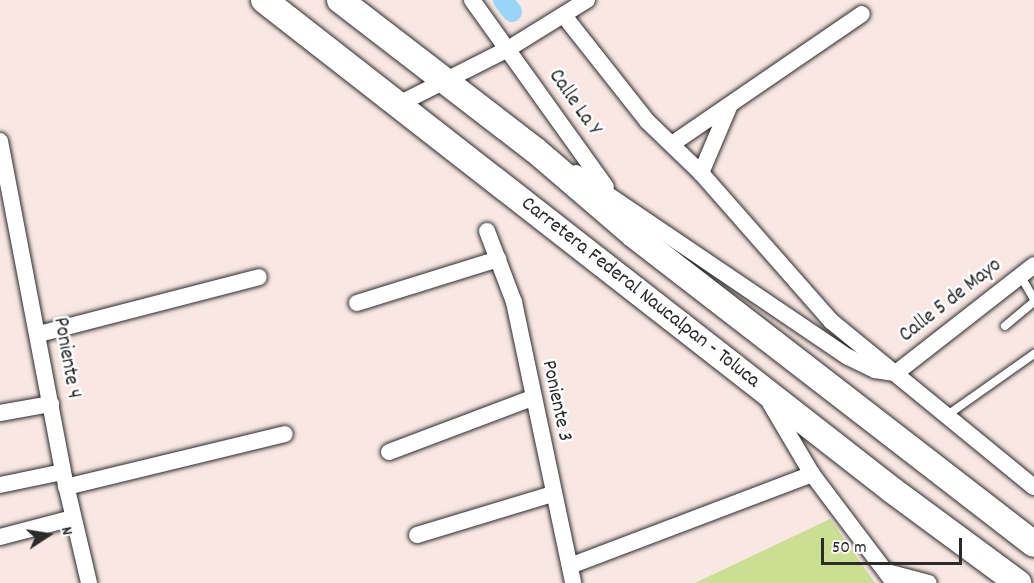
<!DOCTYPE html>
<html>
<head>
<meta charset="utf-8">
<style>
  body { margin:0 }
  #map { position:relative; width:1034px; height:583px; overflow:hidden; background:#f8e7e2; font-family:Dekko,sans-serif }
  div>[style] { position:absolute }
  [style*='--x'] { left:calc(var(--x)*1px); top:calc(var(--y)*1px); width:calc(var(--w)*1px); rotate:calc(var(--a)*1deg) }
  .green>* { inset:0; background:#cbdf93 }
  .canal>* { height:20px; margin:-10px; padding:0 10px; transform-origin:10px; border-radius:10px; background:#98d5f9 }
  .roads { filter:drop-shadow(0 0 2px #2b2b2b) drop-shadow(0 0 2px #2b2b2b) }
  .service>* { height:8px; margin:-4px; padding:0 4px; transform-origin:4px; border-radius:4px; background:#fff }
  .minor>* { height:16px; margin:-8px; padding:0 8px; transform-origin:8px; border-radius:8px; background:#fff }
  .primary>* { height:26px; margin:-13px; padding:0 13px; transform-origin:13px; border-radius:13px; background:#fff }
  span { translate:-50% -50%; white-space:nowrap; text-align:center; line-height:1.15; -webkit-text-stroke:5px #fff; paint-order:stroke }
  .street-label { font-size:21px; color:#2b2b2b }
  .north { position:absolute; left:18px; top:505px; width:60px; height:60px; -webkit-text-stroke:4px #fff; paint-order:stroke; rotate:78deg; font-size:16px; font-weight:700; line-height:24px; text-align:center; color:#2b2b2b }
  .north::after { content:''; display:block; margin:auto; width:21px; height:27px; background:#2b2b2b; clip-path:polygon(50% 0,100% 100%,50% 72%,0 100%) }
  .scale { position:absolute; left:821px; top:538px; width:141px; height:27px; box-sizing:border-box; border:3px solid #2b2b2b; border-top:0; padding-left:8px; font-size:18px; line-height:21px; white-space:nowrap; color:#2b2b2b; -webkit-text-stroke:4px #fff; paint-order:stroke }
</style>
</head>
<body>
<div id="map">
  <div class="green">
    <i style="clip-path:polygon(830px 519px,875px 583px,695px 583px)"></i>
  </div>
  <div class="canal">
    <i style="--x:503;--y:0;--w:15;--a:53"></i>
  </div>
  <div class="roads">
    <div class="service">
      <i style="--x:1020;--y:275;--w:28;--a:60"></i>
      <i style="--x:1005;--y:326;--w:38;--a:-40"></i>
      <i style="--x:946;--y:416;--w:108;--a:-35.2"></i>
    </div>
    <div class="minor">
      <i style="--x:472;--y:0;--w:230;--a:54.4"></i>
      <i style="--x:565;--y:17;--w:132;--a:51.7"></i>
      <i style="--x:647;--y:121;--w:75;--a:43.9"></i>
      <i style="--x:701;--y:173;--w:197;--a:48.7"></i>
      <i style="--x:831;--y:321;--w:262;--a:39.3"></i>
      <i style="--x:399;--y:104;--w:122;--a:-26.8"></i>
      <i style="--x:508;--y:49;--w:93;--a:-31.8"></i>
      <i style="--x:0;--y:141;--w:337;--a:79.2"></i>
      <i style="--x:63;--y:472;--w:114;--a:76.8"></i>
      <i style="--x:672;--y:144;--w:230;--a:-34.4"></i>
      <i style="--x:576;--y:173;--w:328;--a:34.1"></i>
      <i style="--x:848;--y:357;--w:30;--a:26"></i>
      <i style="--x:875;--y:370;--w:20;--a:9"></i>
      <i style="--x:701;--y:173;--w:72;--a:-67"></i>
      <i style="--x:487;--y:231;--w:76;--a:69.2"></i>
      <i style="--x:514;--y:302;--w:287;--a:78.1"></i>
      <i style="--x:357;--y:303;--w:148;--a:-17.3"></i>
      <i style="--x:39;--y:334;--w:227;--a:-14.5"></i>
      <i style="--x:896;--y:373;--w:175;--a:-38"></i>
      <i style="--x:770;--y:403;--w:82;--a:59.4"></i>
      <i style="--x:812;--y:474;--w:136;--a:53"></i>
      <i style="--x:0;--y:413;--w:52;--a:-10"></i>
      <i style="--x:389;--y:452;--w:153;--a:-20.7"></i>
      <i style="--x:0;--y:485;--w:64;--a:-11.7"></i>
      <i style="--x:66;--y:487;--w:225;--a:-13.6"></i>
      <i style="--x:417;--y:535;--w:142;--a:-16.8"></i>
      <i style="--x:0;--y:537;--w:75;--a:-14.6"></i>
      <i style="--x:570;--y:566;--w:259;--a:-20.8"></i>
      <i style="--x:887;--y:572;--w:43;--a:14.7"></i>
    </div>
    <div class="primary">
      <i style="--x:264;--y:0;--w:797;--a:37.96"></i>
      <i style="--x:892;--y:490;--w:157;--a:36.4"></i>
      <i style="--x:340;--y:0;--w:246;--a:37.6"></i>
      <i style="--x:535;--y:150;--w:130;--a:40.6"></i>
      <i style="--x:634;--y:235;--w:505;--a:37.69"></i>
    </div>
  </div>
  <div class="street-label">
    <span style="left:574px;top:103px;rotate:55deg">Calle La Y</span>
    <span style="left:640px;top:293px;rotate:38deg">Carretera Federal Naucalpan - Toluca</span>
    <span style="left:951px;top:301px;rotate:-38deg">Calle 5 de Mayo</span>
    <span style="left:66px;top:358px;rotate:80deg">Poniente 4</span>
    <span style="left:556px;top:401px;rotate:78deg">Poniente 3</span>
  </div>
  <div class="north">N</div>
  <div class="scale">50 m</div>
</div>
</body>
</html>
